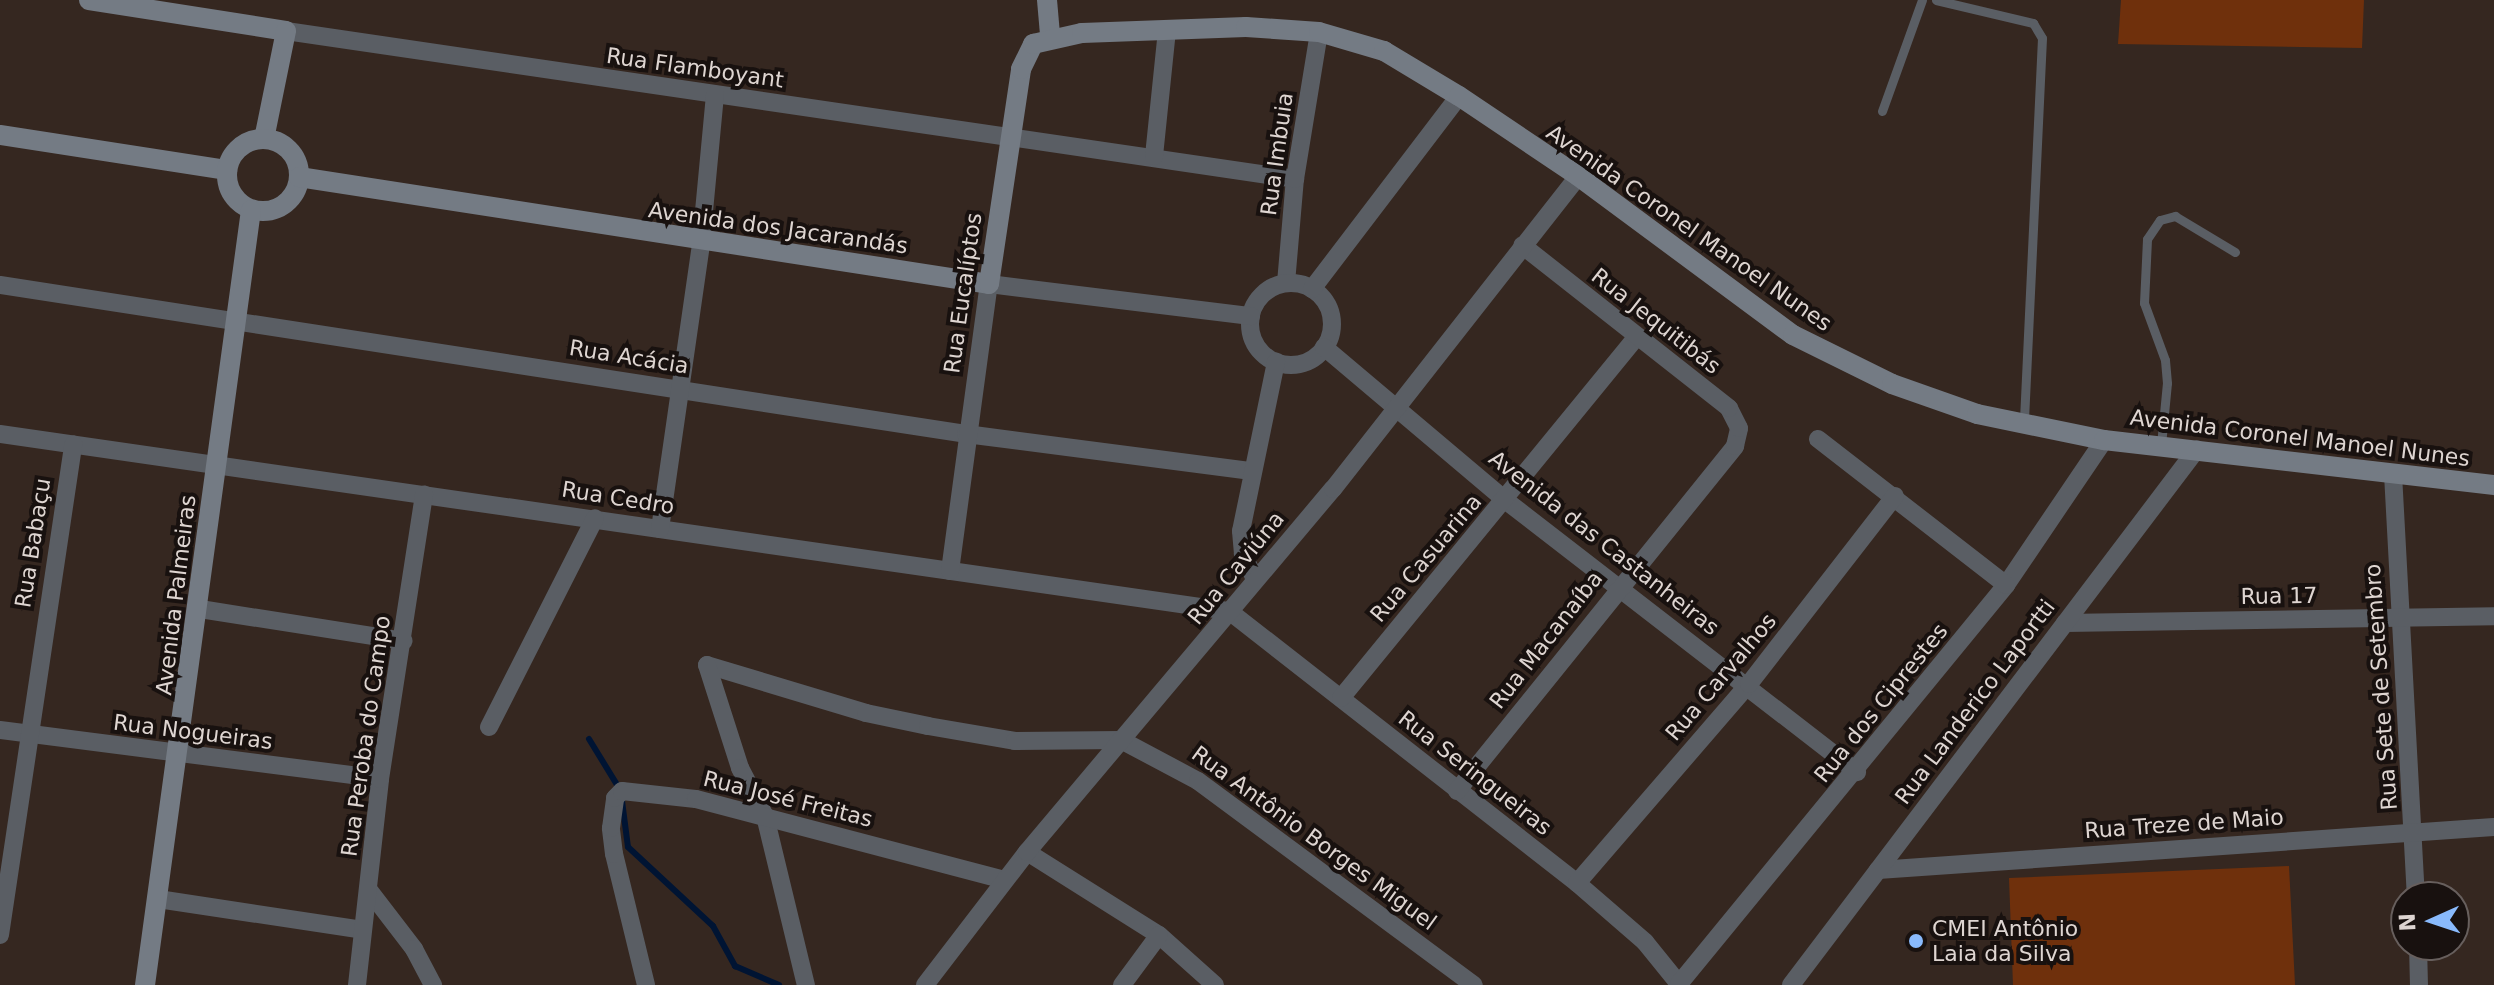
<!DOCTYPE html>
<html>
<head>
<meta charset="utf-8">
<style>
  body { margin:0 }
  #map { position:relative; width:2494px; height:985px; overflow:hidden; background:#352720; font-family:"DejaVu Sans",sans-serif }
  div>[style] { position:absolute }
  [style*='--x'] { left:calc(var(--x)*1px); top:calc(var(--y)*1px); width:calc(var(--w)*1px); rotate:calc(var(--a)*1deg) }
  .green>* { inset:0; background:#6f300c }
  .stream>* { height:6px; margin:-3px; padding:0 3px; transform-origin:3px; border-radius:3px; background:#001433 }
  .lane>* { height:9px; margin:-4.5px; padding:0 4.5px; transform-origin:4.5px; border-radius:4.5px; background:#5a5e64 }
  .street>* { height:18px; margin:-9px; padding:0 9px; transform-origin:9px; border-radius:9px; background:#5a5e64 }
  .street>.ring { margin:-9px; padding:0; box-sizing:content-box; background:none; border:18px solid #5a5e64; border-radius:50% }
  .secondary>* { height:20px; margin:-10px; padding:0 10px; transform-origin:10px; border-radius:10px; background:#747b84 }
  .secondary>.ring { margin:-10px; padding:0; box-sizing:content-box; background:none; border:20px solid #747b84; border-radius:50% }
  .dots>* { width:22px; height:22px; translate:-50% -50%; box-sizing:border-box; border:4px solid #18110f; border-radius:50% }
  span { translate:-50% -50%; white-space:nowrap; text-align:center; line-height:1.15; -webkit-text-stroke:8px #18110f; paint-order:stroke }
  .street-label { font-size:22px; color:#ded5d1 }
  .poi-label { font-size:22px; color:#ded5d1 }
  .left { translate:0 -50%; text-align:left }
  .north { position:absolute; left:2390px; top:881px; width:80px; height:80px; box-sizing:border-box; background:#18110f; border:2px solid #675f5d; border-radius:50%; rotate:267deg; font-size:22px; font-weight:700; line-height:32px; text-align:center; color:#ded5d1 }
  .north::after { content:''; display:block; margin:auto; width:28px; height:36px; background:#89bafc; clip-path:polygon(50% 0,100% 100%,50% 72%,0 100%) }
</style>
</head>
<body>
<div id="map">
  <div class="green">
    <i style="clip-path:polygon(2121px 0,2364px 0,2362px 48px,2118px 44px)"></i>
    <i style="clip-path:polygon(2289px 866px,2295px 985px,2013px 985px,2009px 878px)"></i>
  </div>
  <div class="stream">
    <i style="--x:589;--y:739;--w:57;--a:58.5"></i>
    <i style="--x:622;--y:801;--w:46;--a:82.6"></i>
    <i style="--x:628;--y:847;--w:116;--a:42.9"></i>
    <i style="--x:713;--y:926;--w:46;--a:61.2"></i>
    <i style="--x:735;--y:966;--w:48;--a:23.4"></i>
  </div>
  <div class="lane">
    <i style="--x:1936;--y:0;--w:100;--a:13.3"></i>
    <i style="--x:2033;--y:23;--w:17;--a:59"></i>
    <i style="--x:2042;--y:38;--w:385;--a:92.7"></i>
    <i style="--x:1882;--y:111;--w:118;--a:-70.2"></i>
    <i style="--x:2161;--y:445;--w:62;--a:-84.5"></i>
    <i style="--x:2167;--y:383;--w:23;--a:-95"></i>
    <i style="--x:2165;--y:360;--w:61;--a:-110.2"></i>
    <i style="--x:2144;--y:303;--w:64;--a:-87.3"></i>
    <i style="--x:2147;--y:239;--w:23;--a:-56"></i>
    <i style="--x:2160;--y:220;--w:16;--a:-15"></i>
    <i style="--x:2175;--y:216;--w:70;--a:31"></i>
  </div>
  <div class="street">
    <i style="--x:286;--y:31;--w:1020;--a:8.34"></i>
    <i style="--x:1154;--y:156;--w:126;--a:-84.1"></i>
    <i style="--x:1286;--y:283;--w:104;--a:-85.1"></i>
    <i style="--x:1295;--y:179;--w:149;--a:-80.7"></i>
    <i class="ring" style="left:1250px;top:283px;width:64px;height:64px"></i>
    <i style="--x:0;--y:285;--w:977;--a:8.77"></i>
    <i style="--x:966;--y:434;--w:288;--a:7.4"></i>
    <i style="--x:1312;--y:289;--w:243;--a:-52.7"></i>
    <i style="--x:1324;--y:347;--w:237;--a:40.2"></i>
    <i style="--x:1505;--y:500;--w:445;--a:37.7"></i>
    <i style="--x:0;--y:434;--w:1242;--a:8.2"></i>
    <i style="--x:1229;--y:611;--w:442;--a:38"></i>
    <i style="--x:1577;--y:883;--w:90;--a:40.9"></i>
    <i style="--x:1645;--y:942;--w:54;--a:51"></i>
    <i style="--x:1679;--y:984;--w:516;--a:-50.66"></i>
    <i style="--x:2006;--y:585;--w:175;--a:-55.9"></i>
    <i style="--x:1818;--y:439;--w:238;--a:37.8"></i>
    <i style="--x:2393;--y:474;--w:424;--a:86.9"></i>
    <i style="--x:660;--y:529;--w:289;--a:-81.8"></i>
    <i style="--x:701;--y:243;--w:149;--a:-84.6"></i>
    <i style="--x:950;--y:571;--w:290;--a:-82.3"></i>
    <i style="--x:989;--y:284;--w:264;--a:7"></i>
    <i style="--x:1255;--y:579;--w:28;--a:-116"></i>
    <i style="--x:1243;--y:554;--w:23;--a:-95"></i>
    <i style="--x:1241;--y:531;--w:173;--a:-78.3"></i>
    <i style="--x:200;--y:609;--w:206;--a:8.9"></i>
    <i style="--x:2065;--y:623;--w:429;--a:-0.9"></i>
    <i style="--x:707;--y:665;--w:166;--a:16.8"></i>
    <i style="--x:866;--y:713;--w:63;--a:11.8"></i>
    <i style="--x:928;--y:726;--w:88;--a:9.8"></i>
    <i style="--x:1015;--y:741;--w:106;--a:-0.5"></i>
    <i style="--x:1121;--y:740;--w:87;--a:28"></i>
    <i style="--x:1198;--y:781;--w:343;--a:36.5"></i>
    <i style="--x:707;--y:665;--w:108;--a:72.2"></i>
    <i style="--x:740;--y:768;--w:54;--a:62.5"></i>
    <i style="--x:765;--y:816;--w:174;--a:76.4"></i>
    <i style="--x:1341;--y:698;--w:467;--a:-50.7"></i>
    <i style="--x:489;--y:727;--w:234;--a:-63.1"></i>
    <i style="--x:0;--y:730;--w:383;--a:7.3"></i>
    <i style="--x:1457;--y:791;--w:443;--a:-51.1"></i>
    <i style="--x:1735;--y:446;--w:18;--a:-77"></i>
    <i style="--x:1739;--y:428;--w:22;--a:-117"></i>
    <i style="--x:1729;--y:408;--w:263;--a:-141.8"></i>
    <i style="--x:1027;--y:852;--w:156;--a:32.2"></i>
    <i style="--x:1159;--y:935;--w:75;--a:41.8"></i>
    <i style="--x:1878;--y:870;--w:617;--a:-3.99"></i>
    <i style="--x:1577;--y:883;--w:263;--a:-49.2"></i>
    <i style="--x:1749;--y:684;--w:238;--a:-52.2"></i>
    <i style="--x:368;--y:889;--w:76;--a:52.5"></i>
    <i style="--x:414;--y:949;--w:41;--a:62.2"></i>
    <i style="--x:158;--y:899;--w:207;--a:8.6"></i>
    <i style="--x:0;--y:935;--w:496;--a:-81.5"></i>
    <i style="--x:2418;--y:945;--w:40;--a:88.6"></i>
    <i style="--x:357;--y:985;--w:207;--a:-83.6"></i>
    <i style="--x:380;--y:779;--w:288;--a:-81.2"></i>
    <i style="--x:646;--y:985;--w:135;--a:-103.7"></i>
    <i style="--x:614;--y:854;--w:26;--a:-97"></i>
    <i style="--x:611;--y:828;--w:30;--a:-82"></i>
    <i style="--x:615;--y:798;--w:10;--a:-45"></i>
    <i style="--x:622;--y:791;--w:74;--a:6.2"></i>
    <i style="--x:696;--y:799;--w:318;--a:14.7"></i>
    <i style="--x:925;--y:985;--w:168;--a:-52.5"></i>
    <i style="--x:1027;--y:852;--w:475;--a:-49.9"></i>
    <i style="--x:1333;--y:489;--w:397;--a:-51.9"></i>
    <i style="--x:1122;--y:985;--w:62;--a:-53.5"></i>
    <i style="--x:1791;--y:985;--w:672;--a:-52.86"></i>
  </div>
  <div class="secondary">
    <i style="--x:89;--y:0;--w:199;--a:8.9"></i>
    <i style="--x:286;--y:31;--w:110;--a:101.5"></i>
    <i style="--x:1047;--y:0;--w:37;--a:85"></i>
    <i style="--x:0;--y:135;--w:230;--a:8.8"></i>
    <i class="ring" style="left:227px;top:139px;width:52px;height:52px"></i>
    <i style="--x:299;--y:177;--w:698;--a:8.81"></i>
    <i style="--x:989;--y:284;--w:217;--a:-81.5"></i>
    <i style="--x:1021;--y:69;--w:28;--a:-64"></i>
    <i style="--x:1033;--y:44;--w:50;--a:-12.7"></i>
    <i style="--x:1082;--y:33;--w:164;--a:-2.1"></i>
    <i style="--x:1246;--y:27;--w:73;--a:3.9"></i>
    <i style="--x:1319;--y:32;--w:68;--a:16.3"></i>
    <i style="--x:1384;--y:51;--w:87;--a:31"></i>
    <i style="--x:1459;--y:96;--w:143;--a:33.9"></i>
    <i style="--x:1578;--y:176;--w:267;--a:36.5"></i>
    <i style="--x:1793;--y:335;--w:110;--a:26.3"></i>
    <i style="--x:1892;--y:384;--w:90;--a:19.4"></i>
    <i style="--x:1977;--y:414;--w:130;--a:11.6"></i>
    <i style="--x:2104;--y:440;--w:393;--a:6.6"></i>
    <i style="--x:145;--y:985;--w:782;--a:-82.21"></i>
  </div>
  <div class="dots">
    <i style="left:1916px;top:941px;background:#89bafc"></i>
  </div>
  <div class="street-label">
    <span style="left:695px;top:68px;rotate:8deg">Rua Flamboyant</span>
    <span style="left:1277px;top:154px;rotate:-82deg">Rua Imbuia</span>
    <span style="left:778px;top:228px;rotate:8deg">Avenida dos Jacarandás</span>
    <span style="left:1689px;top:228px;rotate:35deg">Avenida Coronel Manoel Nunes</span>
    <span style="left:963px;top:293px;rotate:-82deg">Rua Eucalíptos</span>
    <span style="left:1656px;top:321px;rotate:38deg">Rua Jequitibás</span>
    <span style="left:629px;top:357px;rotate:9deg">Rua Acácia</span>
    <span style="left:2300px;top:438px;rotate:7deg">Avenida Coronel Manoel Nunes</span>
    <span style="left:618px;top:498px;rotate:9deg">Rua Cedro</span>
    <span style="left:33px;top:543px;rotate:-81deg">Rua Babaçu</span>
    <span style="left:1604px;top:543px;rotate:38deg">Avenida das Castanheiras</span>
    <span style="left:1426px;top:558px;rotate:-50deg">Rua Casuarina</span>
    <span style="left:1236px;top:568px;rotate:-51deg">Rua Caviúna</span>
    <span style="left:176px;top:595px;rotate:-83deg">Avenida Palmeiras</span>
    <span style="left:2279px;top:596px;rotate:-1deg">Rua 17</span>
    <span style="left:1546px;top:640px;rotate:-52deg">Rua Macanaíba</span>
    <span style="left:1721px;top:677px;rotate:-50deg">Rua Carvalhos</span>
    <span style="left:2381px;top:687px;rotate:-94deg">Rua Sete de Setembro</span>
    <span style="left:1975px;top:702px;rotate:-53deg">Rua Landerico Laportti</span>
    <span style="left:1881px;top:703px;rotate:-51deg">Rua dos Ciprestes</span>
    <span style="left:193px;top:732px;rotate:7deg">Rua Nogueiras</span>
    <span style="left:366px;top:736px;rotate:-82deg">Rua Peroba do Campo</span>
    <span style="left:1475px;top:773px;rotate:38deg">Rua Seringueiras</span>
    <span style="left:788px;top:799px;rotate:14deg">Rua José Freitas</span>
    <span style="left:2184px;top:824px;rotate:-4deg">Rua Treze de Maio</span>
    <span style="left:1314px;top:838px;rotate:36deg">Rua Antônio Borges Miguel</span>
  </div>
  <div class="poi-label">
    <span class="left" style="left:1932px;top:941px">CMEI Antônio<br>Laia da Silva</span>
  </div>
  <div class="north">N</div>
</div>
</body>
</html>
